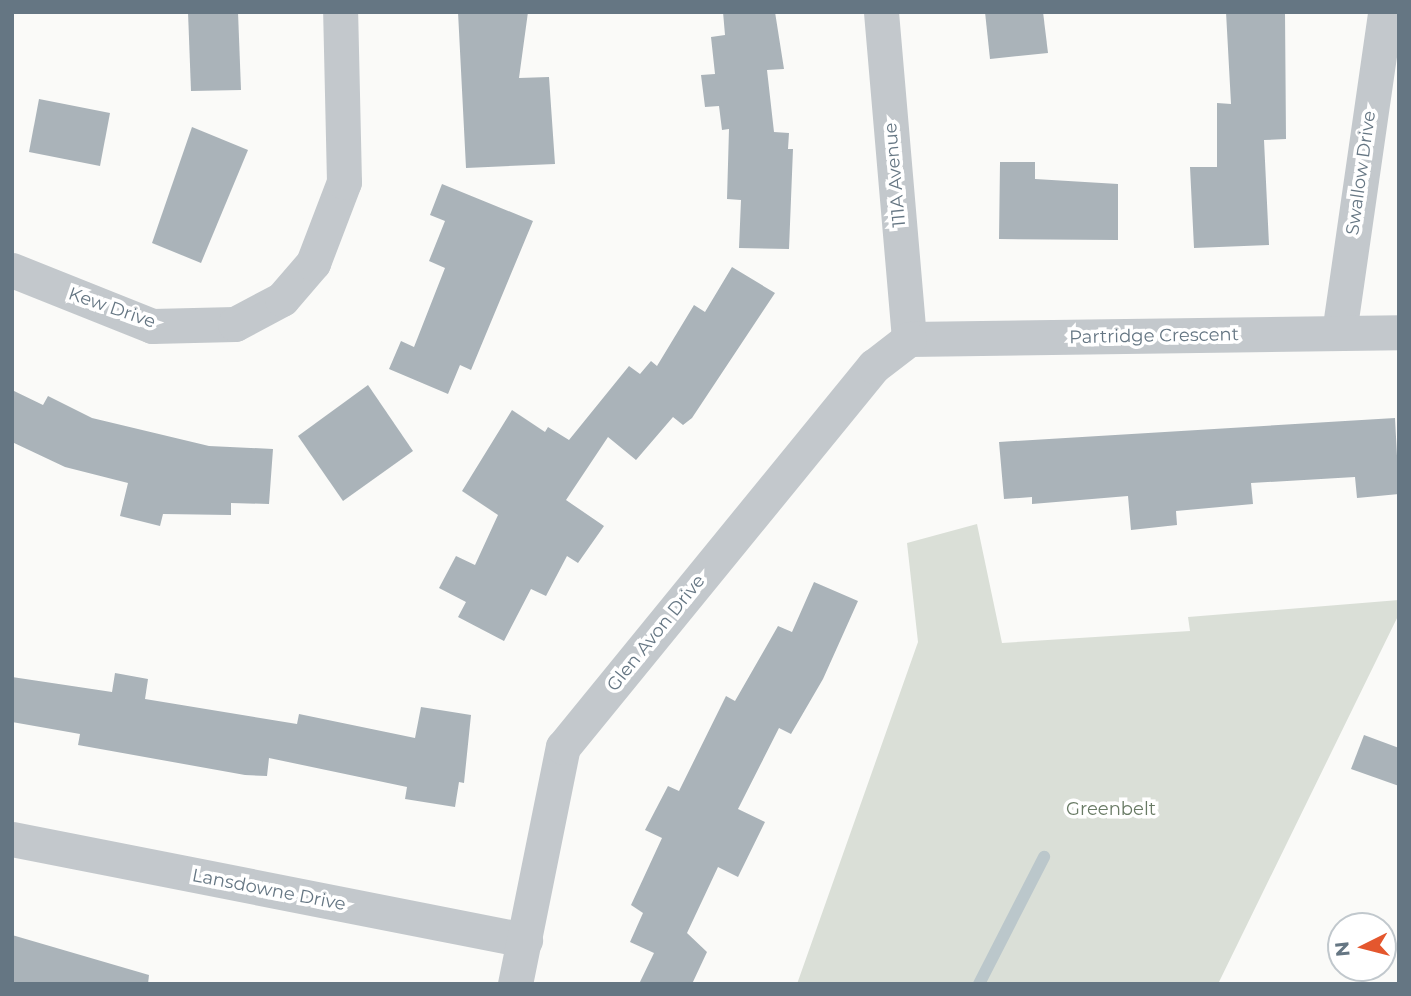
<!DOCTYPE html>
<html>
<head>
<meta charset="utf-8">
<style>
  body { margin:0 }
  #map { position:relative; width:1411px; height:996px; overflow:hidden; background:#fafaf8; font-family:Montserrat,sans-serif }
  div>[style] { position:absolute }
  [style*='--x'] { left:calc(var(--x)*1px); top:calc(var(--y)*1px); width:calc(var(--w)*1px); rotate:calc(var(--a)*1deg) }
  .green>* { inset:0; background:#dadfd7 }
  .stream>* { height:12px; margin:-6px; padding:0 6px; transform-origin:6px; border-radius:6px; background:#bbc7cb }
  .building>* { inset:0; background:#aab3b9 }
  .minor>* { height:35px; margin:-17.5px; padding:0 17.5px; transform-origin:17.5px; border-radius:17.5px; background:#c3c8cc }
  span { translate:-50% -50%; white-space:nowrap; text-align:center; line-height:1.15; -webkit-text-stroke:7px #fff; paint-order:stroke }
  .street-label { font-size:18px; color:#657683 }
  .park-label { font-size:18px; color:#687a64 }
  .frame { position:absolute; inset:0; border:14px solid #657683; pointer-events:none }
  .north { position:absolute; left:1327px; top:912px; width:70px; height:70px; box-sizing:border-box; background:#fff; border:2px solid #c1c8cd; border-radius:50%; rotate:264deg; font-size:19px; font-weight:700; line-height:28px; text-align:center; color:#657683 }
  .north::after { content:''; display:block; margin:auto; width:24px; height:32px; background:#e4572e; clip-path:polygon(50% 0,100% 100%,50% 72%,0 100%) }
</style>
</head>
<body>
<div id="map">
  <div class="green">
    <i style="clip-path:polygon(977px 524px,1002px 643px,1190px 631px,1188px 617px,1399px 600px,1399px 614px,1218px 984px,797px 984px,918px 642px,907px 543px)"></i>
  </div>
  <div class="stream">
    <i style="--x:979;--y:984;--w:143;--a:-62.9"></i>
  </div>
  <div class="building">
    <i style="clip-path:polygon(188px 12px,238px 12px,241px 90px,191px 91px)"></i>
    <i style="clip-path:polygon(458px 12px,528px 12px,519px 78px,549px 77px,555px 164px,466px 168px)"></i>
    <i style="clip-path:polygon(723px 12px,775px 12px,784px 69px,767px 70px,774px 132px,789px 133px,788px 149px,793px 149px,789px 249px,739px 248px,741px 200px,727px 199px,729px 129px,722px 130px,719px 106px,705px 107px,701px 75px,715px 74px,711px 37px,725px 35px)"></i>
    <i style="clip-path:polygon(985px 12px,1043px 12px,1048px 53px,990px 59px)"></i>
    <i style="clip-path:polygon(1226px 12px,1285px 12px,1286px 139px,1264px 140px,1269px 245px,1194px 248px,1190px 167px,1217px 167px,1217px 103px,1231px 104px)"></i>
    <i style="clip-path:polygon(39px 99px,110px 113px,100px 166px,29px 152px)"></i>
    <i style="clip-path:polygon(192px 127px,248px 150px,201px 263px,152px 243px)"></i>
    <i style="clip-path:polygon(1000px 162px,1035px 162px,1035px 179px,1118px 184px,1118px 240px,999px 239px)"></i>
    <i style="clip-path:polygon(442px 184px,533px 221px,471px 370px,460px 365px,448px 394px,389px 369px,401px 341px,414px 347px,445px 268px,429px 261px,445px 221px,430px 215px)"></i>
    <i style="clip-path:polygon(732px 267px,775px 293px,692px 418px,683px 425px,673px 417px,636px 460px,608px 437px,566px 500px,604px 526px,578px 563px,567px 556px,546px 596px,531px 589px,504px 641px,458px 617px,466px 602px,439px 588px,456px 556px,475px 565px,498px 515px,462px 491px,512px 410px,545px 432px,548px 427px,569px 440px,629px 366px,640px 374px,651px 361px,657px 366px,694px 305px,705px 312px)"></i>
    <i style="clip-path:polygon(368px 385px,413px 451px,343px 501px,298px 436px)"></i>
    <i style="clip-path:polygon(12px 390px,43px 405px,48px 396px,92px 418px,209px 446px,273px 449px,269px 504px,231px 503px,231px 515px,163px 514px,160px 526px,120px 516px,128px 483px,65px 467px,12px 442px)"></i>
    <i style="clip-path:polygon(1395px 418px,1399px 494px,1357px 498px,1355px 477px,1251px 483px,1253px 504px,1176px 511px,1177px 525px,1131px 530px,1128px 496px,1032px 504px,1032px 497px,1004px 499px,999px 442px)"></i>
    <i style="clip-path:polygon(814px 582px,858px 601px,823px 679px,791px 734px,779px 728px,738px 809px,765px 822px,738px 877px,718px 867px,687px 933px,707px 952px,692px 984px,639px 984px,654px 953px,630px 942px,643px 913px,631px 905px,662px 838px,645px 830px,668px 786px,679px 791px,726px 696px,735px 701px,778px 626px,792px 632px)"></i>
    <i style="clip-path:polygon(115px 673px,148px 679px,145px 699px,297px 724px,299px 714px,415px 738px,421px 707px,471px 715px,464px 783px,459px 782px,455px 807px,405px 799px,407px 787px,269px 758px,267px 776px,245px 775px,78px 745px,80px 734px,12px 722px,12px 677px,112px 692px)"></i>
    <i style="clip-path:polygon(1364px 735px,1399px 748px,1399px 786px,1351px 769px)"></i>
    <i style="clip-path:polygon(12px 935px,149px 975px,148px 984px,12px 984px)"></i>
  </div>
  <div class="minor">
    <i style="--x:881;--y:12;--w:328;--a:85.1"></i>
    <i style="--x:12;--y:270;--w:151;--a:21.8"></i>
    <i style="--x:152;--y:326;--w:83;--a:-1.4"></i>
    <i style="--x:235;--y:324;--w:53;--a:-28"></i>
    <i style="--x:282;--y:299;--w:48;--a:-49.3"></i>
    <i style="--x:313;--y:263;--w:87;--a:-69.1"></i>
    <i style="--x:344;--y:182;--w:170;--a:-91.3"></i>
    <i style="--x:1339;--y:333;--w:324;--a:-81.8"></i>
    <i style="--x:909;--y:339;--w:490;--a:-0.8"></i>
    <i style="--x:12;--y:839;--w:523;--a:11.14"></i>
    <i style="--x:515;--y:984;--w:242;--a:-78.6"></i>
    <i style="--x:563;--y:747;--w:492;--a:-50.8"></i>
    <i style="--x:874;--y:366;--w:44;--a:-37.6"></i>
  </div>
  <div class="street-label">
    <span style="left:1361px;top:173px;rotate:-82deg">Swallow Drive</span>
    <span style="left:895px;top:175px;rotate:-95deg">111A Avenue</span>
    <span style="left:112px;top:308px;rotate:19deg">Kew Drive</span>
    <span style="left:1154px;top:336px;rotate:-1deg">Partridge Crescent</span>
    <span style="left:656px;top:633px;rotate:-51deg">Glen Avon Drive</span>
    <span style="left:269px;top:890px;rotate:11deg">Lansdowne Drive</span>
  </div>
  <div class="park-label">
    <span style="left:1111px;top:809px">Greenbelt</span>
  </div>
  <div class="frame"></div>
  <div class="north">N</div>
</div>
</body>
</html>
